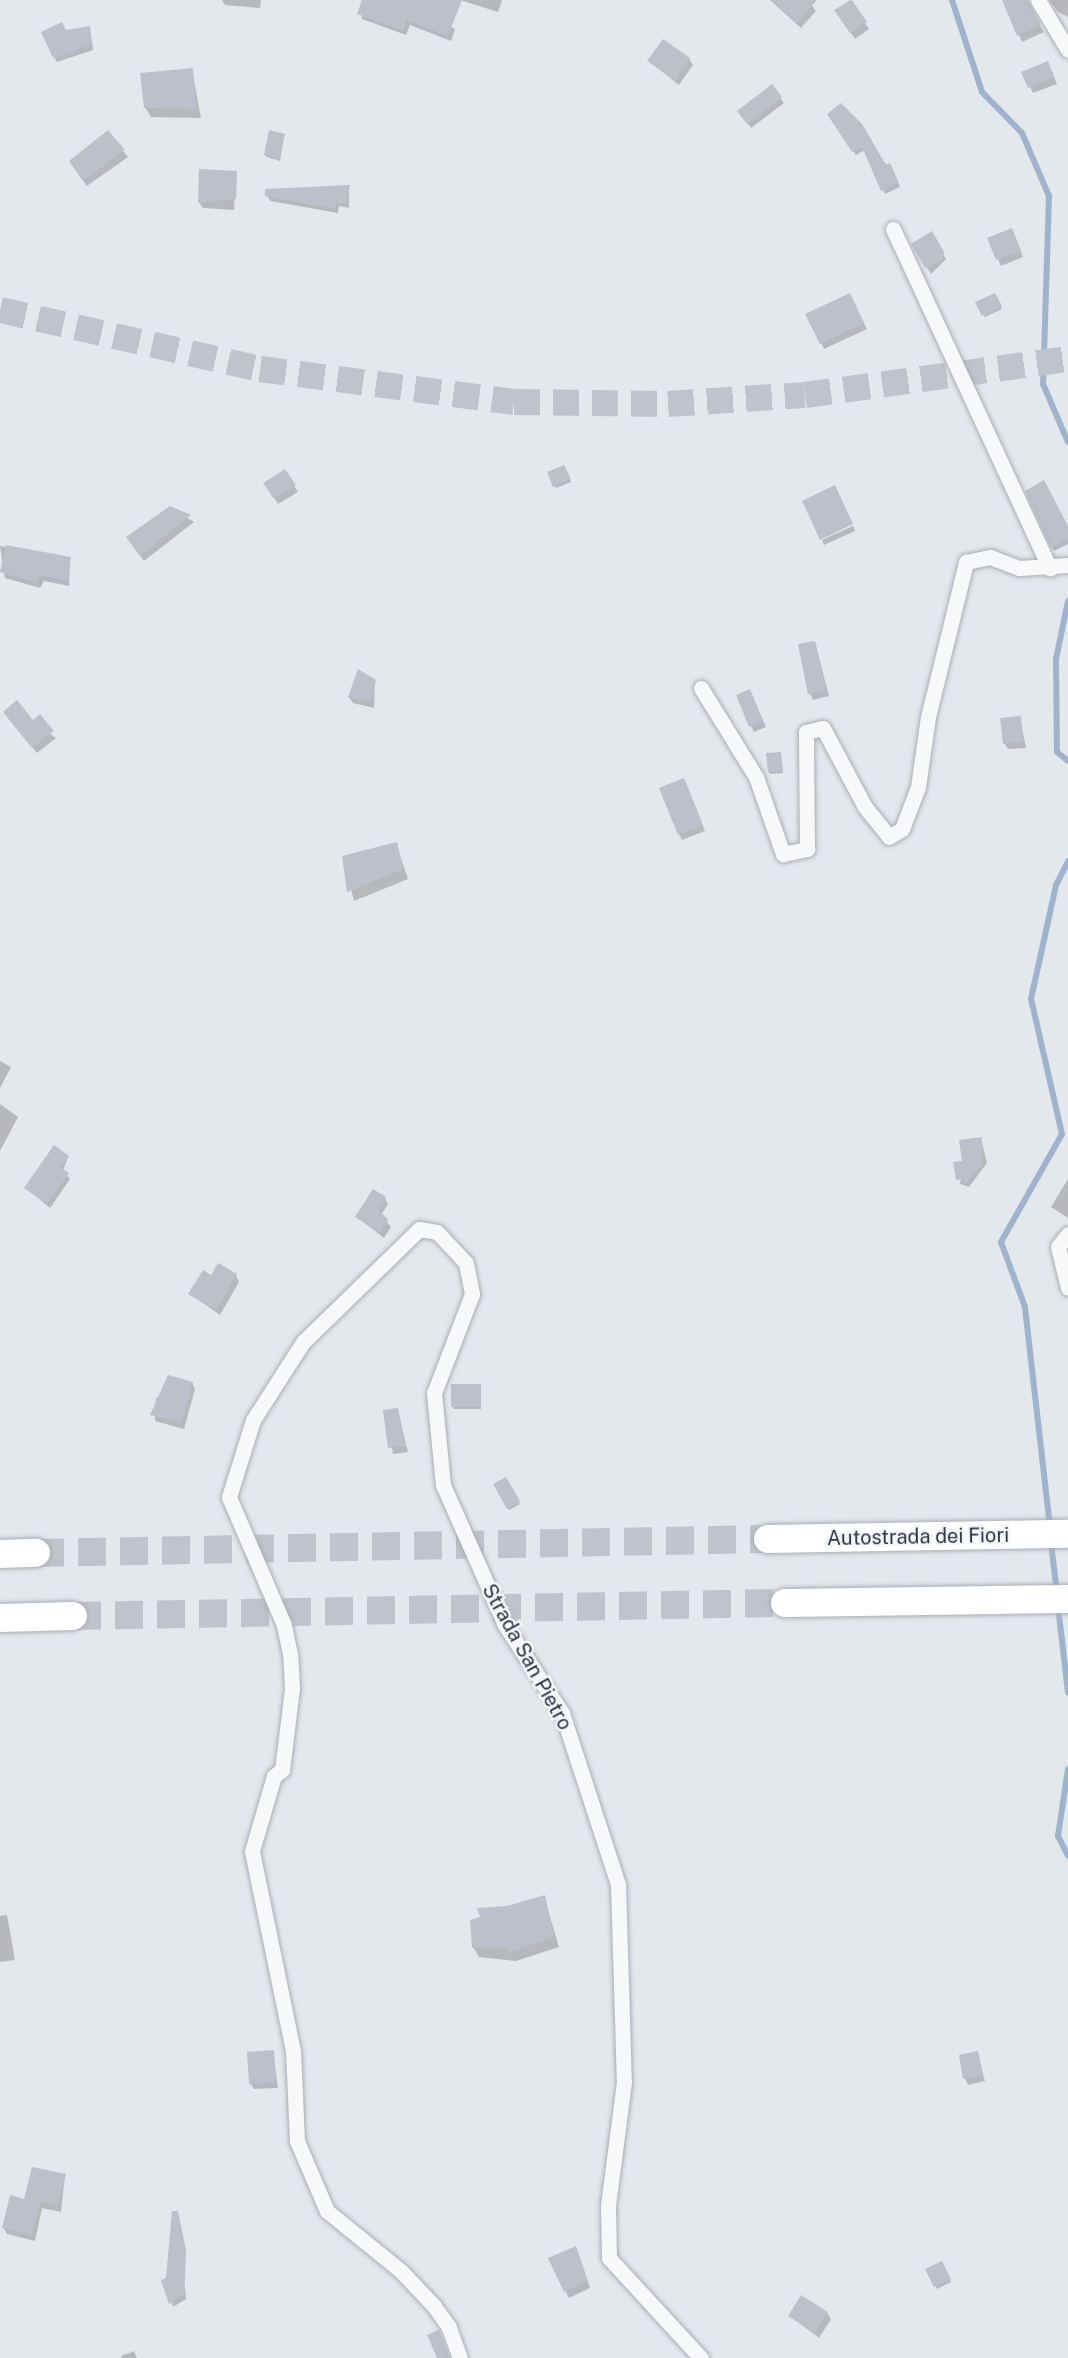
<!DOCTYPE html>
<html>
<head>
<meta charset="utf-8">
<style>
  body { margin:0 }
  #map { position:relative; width:1068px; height:2358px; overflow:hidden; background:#e4e7ec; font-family:"Public Sans",sans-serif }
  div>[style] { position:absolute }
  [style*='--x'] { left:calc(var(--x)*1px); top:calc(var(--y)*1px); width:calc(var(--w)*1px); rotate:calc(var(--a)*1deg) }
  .shadow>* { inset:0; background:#0003 }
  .stream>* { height:6px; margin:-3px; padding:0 3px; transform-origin:3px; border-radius:3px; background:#9fb4cc }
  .building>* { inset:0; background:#bbc0ca }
  .trunk-tunnel>* { height:26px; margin-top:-13px; transform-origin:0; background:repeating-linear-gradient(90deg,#bfc3cb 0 26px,transparent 0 39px) }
  .motorway-tunnel>* { height:28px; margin-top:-14px; transform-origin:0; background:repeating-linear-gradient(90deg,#bfc3cb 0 28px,transparent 0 42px) }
  .roads { filter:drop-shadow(0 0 2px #a9aeb7) drop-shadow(0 0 2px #a9aeb7) }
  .minor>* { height:15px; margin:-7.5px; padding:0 7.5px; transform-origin:7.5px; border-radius:7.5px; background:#f7f8fa }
  .motorway>* { height:28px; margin:-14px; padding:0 14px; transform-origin:14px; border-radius:14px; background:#fff }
  span { translate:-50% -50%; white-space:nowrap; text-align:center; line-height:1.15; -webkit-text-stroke:5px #f4f6f9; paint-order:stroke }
  .street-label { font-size:20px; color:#2b3445 }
</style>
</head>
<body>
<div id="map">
  <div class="shadow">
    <i style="clip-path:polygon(222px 0,261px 0,260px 8px,225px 5px)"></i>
    <i style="clip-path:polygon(363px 0,392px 0,455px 29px,451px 41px,410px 25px,406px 35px,362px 19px)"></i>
    <i style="clip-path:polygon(460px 0,502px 0,498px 12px)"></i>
    <i style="clip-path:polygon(770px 0,808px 0,816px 11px,801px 28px)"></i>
    <i style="clip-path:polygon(850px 0,869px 29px,855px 39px,836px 10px)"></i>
    <i style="clip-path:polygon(1003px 0,1025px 0,1044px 32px,1022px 42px)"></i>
    <i style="clip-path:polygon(1049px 0,1068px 0,1068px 17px,1058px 12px)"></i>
    <i style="clip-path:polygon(90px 27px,93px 50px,57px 62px,54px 57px)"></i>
    <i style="clip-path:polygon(689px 59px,693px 65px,679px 85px,649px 61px)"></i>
    <i style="clip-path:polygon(1051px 69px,1057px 84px,1033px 93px,1023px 73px)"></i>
    <i style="clip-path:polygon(192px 70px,201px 118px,151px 117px,145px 107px)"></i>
    <i style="clip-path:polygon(772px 86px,784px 103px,751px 128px,742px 116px)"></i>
    <i style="clip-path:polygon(829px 115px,892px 169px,900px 187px,885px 194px,865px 150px,856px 155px)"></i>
    <i style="clip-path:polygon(108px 132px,128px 157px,87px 186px,74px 167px)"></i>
    <i style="clip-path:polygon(284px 135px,280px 161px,267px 157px,265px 155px)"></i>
    <i style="clip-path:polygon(236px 172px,234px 210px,203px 208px,199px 202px)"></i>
    <i style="clip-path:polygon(349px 187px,349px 208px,339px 206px,338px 213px,270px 201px,267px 195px)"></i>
    <i style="clip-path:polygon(931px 233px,946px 259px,931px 274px,913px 244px)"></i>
    <i style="clip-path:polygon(1015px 236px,1023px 257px,1001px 266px,989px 239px)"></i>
    <i style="clip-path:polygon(994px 295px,1002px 309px,985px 317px,977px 303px)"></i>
    <i style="clip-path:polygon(853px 301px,867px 329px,824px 349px,821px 343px)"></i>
    <i style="clip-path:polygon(564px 466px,571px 482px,556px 488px,549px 473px)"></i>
    <i style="clip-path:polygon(285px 471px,298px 492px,278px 504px,265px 483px)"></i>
    <i style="clip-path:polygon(171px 508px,194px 522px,144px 561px,132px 543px)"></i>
    <i style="clip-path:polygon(853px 526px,855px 531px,824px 545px,822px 540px)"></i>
    <i style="clip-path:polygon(1068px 529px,1068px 544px,1054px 551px,1052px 547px)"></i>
    <i style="clip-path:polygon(0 546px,70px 558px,69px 586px,44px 581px,40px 588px,5px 578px)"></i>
    <i style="clip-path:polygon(815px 642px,829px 696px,813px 700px,810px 694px)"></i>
    <i style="clip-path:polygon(375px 681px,374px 708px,353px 703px,349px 697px)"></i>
    <i style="clip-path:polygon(750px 691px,766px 727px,754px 732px,751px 726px)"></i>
    <i style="clip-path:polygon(8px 718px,33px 722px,56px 738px,37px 753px)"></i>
    <i style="clip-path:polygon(1020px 718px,1026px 748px,1008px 749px,1004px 743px)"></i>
    <i style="clip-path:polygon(780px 753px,783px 773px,770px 774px,769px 772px)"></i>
    <i style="clip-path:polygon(684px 780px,705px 831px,682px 840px,679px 834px)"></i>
    <i style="clip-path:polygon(396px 844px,408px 879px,354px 901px,343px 857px)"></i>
    <i style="clip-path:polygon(0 1061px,11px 1067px,0 1088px)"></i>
    <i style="clip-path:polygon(0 1104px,18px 1117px,0 1151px)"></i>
    <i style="clip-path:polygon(981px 1139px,987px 1163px,969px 1187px,960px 1184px,964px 1162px)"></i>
    <i style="clip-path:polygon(68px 1157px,63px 1171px,70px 1179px,50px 1208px,26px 1188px)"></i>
    <i style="clip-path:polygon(1068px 1179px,1068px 1218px,1051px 1207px)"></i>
    <i style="clip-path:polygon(385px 1198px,388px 1204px,381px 1215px,391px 1227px,384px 1238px,357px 1217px)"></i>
    <i style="clip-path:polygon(236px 1275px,239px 1282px,220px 1315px,190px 1294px,212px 1277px)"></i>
    <i style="clip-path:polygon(192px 1383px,195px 1389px,184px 1429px,155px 1421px,156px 1398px)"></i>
    <i style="clip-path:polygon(480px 1386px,481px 1409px,454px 1409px,452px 1406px)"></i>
    <i style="clip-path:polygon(397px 1409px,408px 1452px,393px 1454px,385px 1411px)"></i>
    <i style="clip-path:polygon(505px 1479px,520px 1504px,509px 1510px,495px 1485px)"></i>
    <i style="clip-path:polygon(544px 1897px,559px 1947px,516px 1961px,479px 1957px,473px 1947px,507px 1908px)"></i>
    <i style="clip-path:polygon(7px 1915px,15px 1960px,0 1962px,0 1916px)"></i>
    <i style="clip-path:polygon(273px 2052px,278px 2088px,254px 2089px,250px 2083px)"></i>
    <i style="clip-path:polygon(977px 2053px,985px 2081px,968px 2085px,965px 2079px)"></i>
    <i style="clip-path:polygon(65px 2175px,61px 2212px,42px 2208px,35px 2241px,7px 2234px,4px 2228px,25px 2201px)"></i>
    <i style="clip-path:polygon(177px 2212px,186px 2299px,173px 2307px,167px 2279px)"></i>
    <i style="clip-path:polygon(578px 2254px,590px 2288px,569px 2298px,550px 2259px)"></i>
    <i style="clip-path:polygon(942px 2263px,951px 2282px,937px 2289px,927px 2270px)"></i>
    <i style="clip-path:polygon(827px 2313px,831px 2319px,819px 2338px,790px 2316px)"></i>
    <i style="clip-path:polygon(134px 2351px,137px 2358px,122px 2358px,121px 2356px)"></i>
  </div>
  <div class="stream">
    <i style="--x:952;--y:0;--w:97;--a:71.9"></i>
    <i style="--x:982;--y:92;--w:57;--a:45.7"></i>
    <i style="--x:1022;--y:133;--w:69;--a:66.8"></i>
    <i style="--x:1049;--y:196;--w:188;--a:91.8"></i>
    <i style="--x:1043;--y:384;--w:63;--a:66.7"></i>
    <i style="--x:1068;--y:601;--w:59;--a:101.7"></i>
    <i style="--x:1056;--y:659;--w:93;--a:89.4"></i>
    <i style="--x:1057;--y:752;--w:14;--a:39"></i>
    <i style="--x:1050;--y:1527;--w:221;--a:-96.5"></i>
    <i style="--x:1025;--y:1307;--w:69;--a:-110.3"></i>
    <i style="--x:1001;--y:1242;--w:124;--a:-60.5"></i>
    <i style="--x:1062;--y:1134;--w:139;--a:-102.9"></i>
    <i style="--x:1031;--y:999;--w:117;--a:-77.6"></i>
    <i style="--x:1056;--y:885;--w:27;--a:-63"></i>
    <i style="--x:1051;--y:1543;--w:50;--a:83.2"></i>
    <i style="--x:1058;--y:1606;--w:87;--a:83.4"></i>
    <i style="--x:1068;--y:1769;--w:68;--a:98.5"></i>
    <i style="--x:1058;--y:1836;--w:22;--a:63"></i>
  </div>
  <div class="building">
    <i style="clip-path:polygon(362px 0,462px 0,448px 36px,407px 20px,403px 30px,357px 14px)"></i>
    <i style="clip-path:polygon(772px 0,817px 0,796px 23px)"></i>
    <i style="clip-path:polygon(852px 0,867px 22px,850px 33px,834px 10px)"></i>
    <i style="clip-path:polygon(1002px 0,1028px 0,1041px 25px,1017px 36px)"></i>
    <i style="clip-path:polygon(62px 22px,66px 30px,90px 26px,91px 45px,53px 58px,41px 32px)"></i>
    <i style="clip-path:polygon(663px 39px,690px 58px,675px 80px,647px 61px)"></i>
    <i style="clip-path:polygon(1048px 61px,1054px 77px,1028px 88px,1021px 72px)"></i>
    <i style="clip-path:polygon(193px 68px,196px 109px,144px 108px,140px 73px)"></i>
    <i style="clip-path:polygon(772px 84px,782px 97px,747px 124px,737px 111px)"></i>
    <i style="clip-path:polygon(841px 103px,862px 124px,886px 165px,890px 163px,899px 183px,881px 191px,862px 147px,852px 152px,827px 114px)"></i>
    <i style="clip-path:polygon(108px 130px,125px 150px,83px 181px,69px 161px)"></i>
    <i style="clip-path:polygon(269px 130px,285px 134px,279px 159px,264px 155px)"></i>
    <i style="clip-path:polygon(199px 169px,237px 171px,236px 199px,198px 203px)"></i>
    <i style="clip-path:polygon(350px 185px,347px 204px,336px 202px,335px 209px,265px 196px,265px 189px)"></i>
    <i style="clip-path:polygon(1012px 228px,1021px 251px,996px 260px,987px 238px)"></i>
    <i style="clip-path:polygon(932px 231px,944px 252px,942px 260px,926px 269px,911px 244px)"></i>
    <i style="clip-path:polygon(850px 293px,864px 323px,820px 344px,805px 314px)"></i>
    <i style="clip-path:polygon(995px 293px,1002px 306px,982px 316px,975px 302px)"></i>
    <i style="clip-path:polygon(564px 465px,571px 479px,553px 487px,547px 472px)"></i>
    <i style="clip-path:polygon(285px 469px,296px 485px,274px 499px,263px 483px)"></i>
    <i style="clip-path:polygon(1044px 480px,1068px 526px,1068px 539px,1051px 548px,1025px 491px)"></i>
    <i style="clip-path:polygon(835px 485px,853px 524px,820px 540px,802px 501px)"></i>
    <i style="clip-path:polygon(170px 506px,191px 515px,140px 556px,126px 537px)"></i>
    <i style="clip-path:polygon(6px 545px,71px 557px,67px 581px,39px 575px,37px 583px,0 572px)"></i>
    <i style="clip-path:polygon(815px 641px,826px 690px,808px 694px,798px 644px)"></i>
    <i style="clip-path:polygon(358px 669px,376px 680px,371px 702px,348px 697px)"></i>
    <i style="clip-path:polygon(750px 689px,763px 721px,749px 727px,736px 695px)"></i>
    <i style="clip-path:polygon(17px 700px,33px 720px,40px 714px,54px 731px,32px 748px,3px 712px)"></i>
    <i style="clip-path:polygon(1021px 716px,1023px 742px,1003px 744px,1000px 718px)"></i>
    <i style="clip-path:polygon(781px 752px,783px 771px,768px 772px,766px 753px)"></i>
    <i style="clip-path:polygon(684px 778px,703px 825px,678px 835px,659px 788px)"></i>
    <i style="clip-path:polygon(397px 842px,403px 869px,347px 892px,342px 856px)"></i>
    <i style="clip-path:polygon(982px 1137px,981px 1167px,965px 1184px,964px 1179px,956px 1180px,953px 1162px,962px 1161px,959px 1140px)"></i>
    <i style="clip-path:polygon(54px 1145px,69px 1156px,61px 1168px,69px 1173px,47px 1204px,24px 1188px)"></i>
    <i style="clip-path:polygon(373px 1189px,386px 1197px,378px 1209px,388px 1220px,380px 1233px,355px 1217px)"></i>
    <i style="clip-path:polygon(218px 1263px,237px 1274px,216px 1310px,188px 1294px,203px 1270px,211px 1275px)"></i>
    <i style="clip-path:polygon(168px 1375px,193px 1382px,181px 1423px,150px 1415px)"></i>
    <i style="clip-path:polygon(451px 1384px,481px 1384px,481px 1407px,451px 1407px)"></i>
    <i style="clip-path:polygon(398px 1408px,406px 1446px,388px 1448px,383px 1410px)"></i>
    <i style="clip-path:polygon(506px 1477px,520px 1501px,507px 1509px,493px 1484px)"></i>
    <i style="clip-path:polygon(545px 1895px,554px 1937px,509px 1952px,508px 1947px,472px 1948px,470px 1920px,480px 1917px,477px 1908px,507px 1906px)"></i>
    <i style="clip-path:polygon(274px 2050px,276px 2082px,249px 2084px,247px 2052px)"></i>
    <i style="clip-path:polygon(978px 2051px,983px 2075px,963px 2079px,959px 2055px)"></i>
    <i style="clip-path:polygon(32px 2167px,66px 2174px,58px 2206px,40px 2202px,32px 2235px,2px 2228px,10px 2195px,24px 2199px)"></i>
    <i style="clip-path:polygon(172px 2211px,178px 2211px,186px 2250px,185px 2279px,184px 2294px,169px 2304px,161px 2280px,166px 2278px)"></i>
    <i style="clip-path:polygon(576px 2246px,588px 2281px,564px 2292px,548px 2258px)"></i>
    <i style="clip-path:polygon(942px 2261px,951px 2279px,934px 2287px,925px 2269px)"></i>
    <i style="clip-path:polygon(801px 2295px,828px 2312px,815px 2333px,788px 2316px)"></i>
    <i style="clip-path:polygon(439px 2330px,440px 2332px,450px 2358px,437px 2358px,427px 2335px)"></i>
  </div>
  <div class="trunk-tunnel">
    <i style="--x:0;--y:310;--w:267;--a:12.8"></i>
    <i style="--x:260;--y:369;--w:256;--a:7.4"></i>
    <i style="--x:514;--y:402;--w:154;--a:0.7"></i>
    <i style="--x:668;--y:404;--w:137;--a:-3.8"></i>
    <i style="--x:805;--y:395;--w:265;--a:-7.8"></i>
  </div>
  <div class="motorway-tunnel">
    <i style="--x:36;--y:1553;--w:732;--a:-1.1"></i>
    <i style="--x:73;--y:1616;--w:712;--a:-1.05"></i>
  </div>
  <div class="roads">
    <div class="minor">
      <i style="--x:1038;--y:0;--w:58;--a:59"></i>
      <i style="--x:893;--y:229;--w:374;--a:65.2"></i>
      <i style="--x:701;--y:688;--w:105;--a:58.3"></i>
      <i style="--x:756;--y:777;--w:82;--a:70.7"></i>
      <i style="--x:783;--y:854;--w:25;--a:-12"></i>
      <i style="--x:807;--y:849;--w:117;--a:-90.5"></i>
      <i style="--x:806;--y:732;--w:17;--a:-13"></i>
      <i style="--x:823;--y:728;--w:89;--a:62"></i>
      <i style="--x:865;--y:807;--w:38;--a:51"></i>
      <i style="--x:889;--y:837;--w:15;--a:-32"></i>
      <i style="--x:902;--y:829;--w:45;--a:-69.1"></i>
      <i style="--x:918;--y:787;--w:71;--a:-81.9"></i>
      <i style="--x:928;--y:717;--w:160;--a:-76.2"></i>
      <i style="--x:966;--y:562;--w:25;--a:-12"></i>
      <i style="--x:990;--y:557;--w:31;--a:21"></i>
      <i style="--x:1019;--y:568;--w:49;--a:-3.5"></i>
      <i style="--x:1068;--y:1234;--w:16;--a:128"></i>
      <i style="--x:1058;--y:1247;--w:42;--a:76.3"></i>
      <i style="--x:460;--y:2358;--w:33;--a:-110"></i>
      <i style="--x:449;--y:2327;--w:26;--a:-126"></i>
      <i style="--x:434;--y:2306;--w:48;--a:-133.3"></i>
      <i style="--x:401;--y:2271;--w:95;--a:-141"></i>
      <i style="--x:327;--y:2211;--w:76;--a:-113.2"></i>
      <i style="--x:297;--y:2141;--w:90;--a:-92.5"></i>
      <i style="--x:293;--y:2051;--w:204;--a:-101.6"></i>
      <i style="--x:252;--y:1851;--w:78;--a:-73.7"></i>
      <i style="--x:274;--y:1776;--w:10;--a:-37"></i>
      <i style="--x:282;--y:1770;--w:83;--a:-83"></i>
      <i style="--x:292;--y:1688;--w:34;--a:-93"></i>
      <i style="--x:290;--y:1654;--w:30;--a:-102"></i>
      <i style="--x:284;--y:1625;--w:139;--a:-113.3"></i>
      <i style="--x:229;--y:1497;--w:81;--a:-72.7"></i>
      <i style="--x:253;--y:1420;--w:93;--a:-57.3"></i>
      <i style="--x:303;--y:1342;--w:162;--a:-44.2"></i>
      <i style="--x:419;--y:1229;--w:18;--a:9"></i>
      <i style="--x:437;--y:1232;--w:42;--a:46.9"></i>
      <i style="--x:466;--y:1263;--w:32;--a:79"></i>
      <i style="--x:472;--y:1294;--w:106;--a:111"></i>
      <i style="--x:434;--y:1393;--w:92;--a:84.4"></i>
      <i style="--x:443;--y:1485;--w:153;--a:66.1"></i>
      <i style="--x:505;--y:1625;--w:105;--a:57.1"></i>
      <i style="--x:562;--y:1713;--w:180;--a:71.9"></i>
      <i style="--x:618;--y:1884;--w:198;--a:88.3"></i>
      <i style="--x:624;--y:2082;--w:124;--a:97.4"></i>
      <i style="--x:608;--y:2205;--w:53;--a:88.9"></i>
      <i style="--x:609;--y:2258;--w:136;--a:47.4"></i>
    </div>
    <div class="motorway">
      <i style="--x:768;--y:1539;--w:300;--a:-1"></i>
      <i style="--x:0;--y:1554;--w:36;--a:-2"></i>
      <i style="--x:785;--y:1603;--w:283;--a:-0.8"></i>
      <i style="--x:0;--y:1618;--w:73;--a:-1.6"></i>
    </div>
  </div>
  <div class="street-label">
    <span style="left:918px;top:1537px;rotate:-1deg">Autostrada dei Fiori</span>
    <span style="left:527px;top:1657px;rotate:61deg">Strada San Pietro</span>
  </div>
</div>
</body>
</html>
